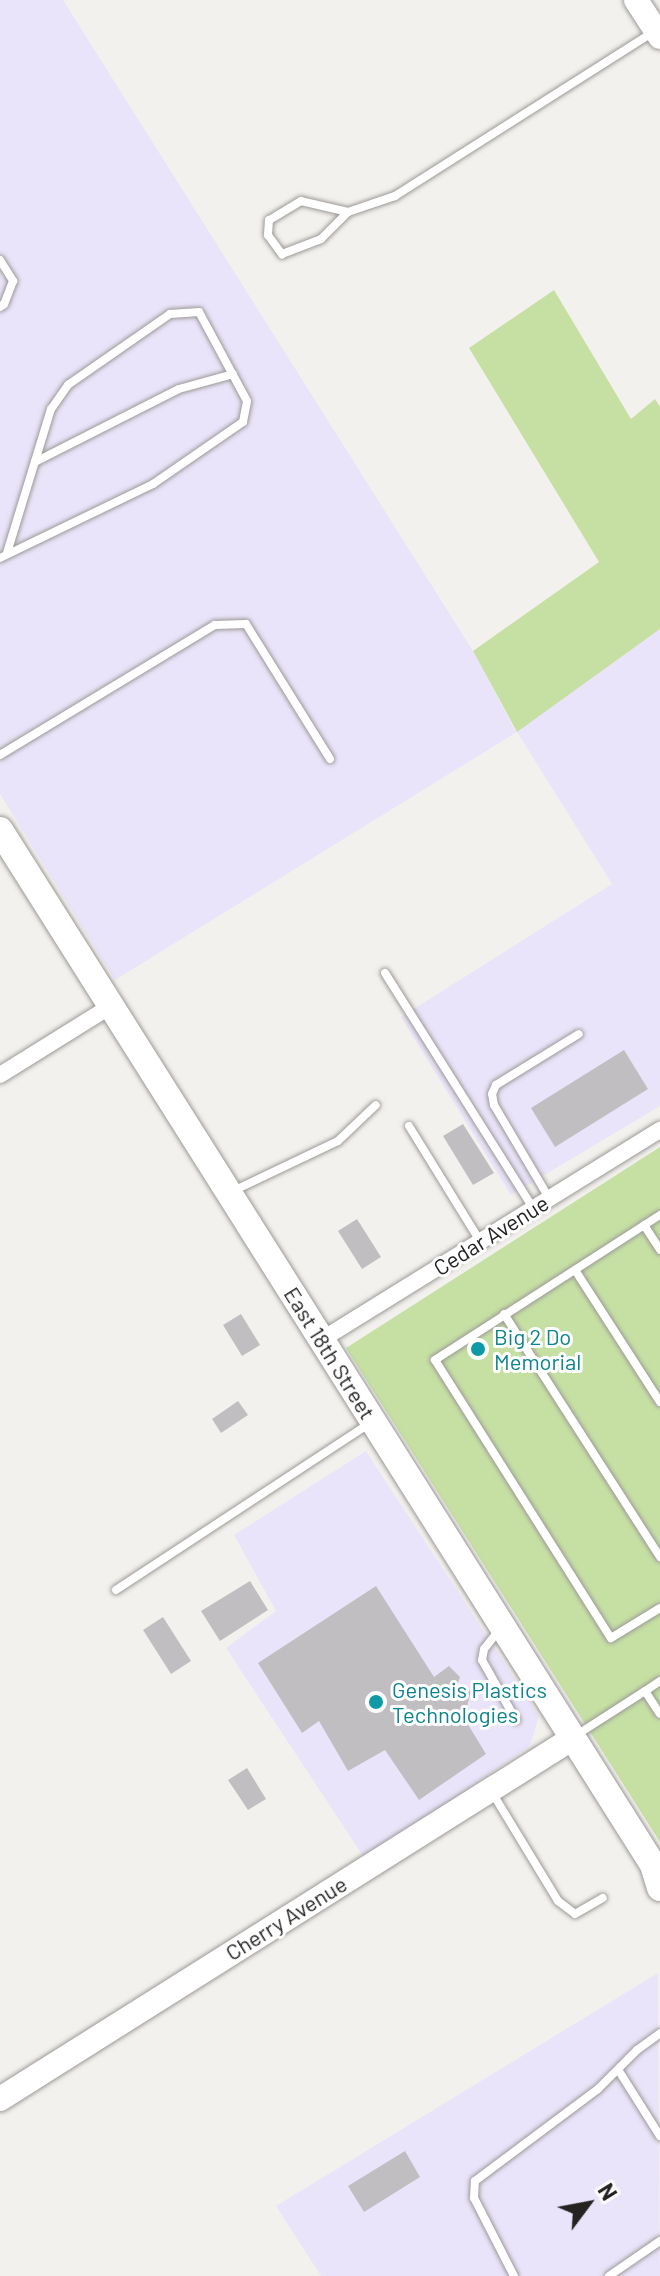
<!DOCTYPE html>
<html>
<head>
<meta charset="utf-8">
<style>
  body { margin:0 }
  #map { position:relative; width:660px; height:2276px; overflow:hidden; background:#f3f1ee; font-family:Barlow,sans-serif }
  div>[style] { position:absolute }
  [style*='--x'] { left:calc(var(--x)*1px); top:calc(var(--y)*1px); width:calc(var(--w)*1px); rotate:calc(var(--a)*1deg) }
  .industrial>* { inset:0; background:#eae4fa }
  .green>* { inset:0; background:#c6e0a4 }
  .building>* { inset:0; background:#c1bec1 }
  .roads { filter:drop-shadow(0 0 2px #9c9a97) drop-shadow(0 0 2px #9c9a97) }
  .lane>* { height:8px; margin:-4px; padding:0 4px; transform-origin:4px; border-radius:4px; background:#fff }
  .street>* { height:16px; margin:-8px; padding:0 8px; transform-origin:8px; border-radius:8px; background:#fff }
  .secondary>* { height:24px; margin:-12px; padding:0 12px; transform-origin:12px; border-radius:12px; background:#fff }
  .primary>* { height:26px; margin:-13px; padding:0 13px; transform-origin:13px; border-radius:13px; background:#fff }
  .dots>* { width:22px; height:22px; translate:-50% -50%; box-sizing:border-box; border:4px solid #fff; border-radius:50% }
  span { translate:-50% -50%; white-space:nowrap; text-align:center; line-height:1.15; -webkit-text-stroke:6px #fff; paint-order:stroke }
  .street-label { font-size:22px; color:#242322 }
  .culture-label { font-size:22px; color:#0d838f }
  .left { translate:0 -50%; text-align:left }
  .north { position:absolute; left:548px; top:2164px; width:80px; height:80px; -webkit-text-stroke:6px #fff; paint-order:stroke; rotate:58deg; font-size:22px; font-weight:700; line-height:32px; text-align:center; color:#242322 }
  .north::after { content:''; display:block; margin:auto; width:28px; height:36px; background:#242322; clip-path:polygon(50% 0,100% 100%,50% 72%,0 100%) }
</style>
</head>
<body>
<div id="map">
  <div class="industrial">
    <i style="clip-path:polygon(0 0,63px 0,473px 651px,516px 732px,660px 629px,660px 1106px,511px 1195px,401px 1017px,612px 884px,517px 732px,115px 980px,0 794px)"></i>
    <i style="clip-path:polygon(366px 1451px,539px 1716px,530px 1746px,365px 1859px,226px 1648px,276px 1611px,234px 1535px)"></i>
    <i style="clip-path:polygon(658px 1973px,660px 2276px,321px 2276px,276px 2206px)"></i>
  </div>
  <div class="green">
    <i style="clip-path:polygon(554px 290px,631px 419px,655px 399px,660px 407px,660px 629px,517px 732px,473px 651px,599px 562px,469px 348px)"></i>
    <i style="clip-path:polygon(660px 1147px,660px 1842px,346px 1348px)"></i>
  </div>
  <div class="building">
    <i style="clip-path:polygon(624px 1050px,648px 1089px,555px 1147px,531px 1108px)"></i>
    <i style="clip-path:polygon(463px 1124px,494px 1173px,473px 1185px,443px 1136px)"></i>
    <i style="clip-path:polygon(357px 1219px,381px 1257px,362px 1269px,338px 1231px)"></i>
    <i style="clip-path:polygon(241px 1314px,260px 1345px,242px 1356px,223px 1325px)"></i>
    <i style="clip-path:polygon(238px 1401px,248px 1415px,221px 1433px,212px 1419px)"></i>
    <i style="clip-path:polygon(250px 1581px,268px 1610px,220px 1641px,201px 1611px)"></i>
    <i style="clip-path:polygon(376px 1586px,434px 1677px,449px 1666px,460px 1677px,457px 1686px,471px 1691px,464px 1718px,486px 1754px,419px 1800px,385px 1750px,348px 1771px,319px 1721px,302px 1733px,258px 1663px)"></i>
    <i style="clip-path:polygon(163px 1617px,191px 1661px,171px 1674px,143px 1630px)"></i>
    <i style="clip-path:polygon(247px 1768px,266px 1799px,248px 1810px,228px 1780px)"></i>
    <i style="clip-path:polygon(405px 2151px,420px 2177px,364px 2212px,348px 2186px)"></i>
  </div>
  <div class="roads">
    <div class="lane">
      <i style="--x:348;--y:212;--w:48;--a:-166.8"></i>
      <i style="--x:301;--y:201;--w:37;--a:149"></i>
      <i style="--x:269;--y:220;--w:15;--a:94"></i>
      <i style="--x:268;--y:235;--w:24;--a:54"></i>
      <i style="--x:282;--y:254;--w:42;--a:-21"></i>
      <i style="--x:321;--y:239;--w:38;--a:-45"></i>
      <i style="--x:348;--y:212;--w:50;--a:-18.8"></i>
      <i style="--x:395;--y:196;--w:304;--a:-32.4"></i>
      <i style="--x:0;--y:260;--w:25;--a:58"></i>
      <i style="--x:13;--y:281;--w:25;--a:111"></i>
      <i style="--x:4;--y:304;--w:5;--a:143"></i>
      <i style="--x:35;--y:462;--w:161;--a:-26.9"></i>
      <i style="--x:179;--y:389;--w:56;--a:-15.5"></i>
      <i style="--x:0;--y:558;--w:170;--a:-25.8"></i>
      <i style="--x:153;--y:484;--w:109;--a:-34.6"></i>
      <i style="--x:243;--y:422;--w:21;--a:-79"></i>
      <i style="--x:247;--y:401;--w:101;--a:-118.3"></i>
      <i style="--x:199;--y:312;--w:29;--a:176"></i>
      <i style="--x:170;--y:314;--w:124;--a:145.2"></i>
      <i style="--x:68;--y:385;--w:29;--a:125"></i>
      <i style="--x:51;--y:409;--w:151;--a:107"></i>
      <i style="--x:0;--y:755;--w:251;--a:-31.2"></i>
      <i style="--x:215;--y:625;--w:31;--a:-2"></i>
      <i style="--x:246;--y:624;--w:159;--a:58.1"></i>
      <i style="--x:385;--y:973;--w:278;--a:57.8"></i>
      <i style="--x:409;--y:1126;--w:135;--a:58.3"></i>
      <i style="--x:233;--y:1191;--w:116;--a:-25.5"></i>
      <i style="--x:338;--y:1141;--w:52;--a:-43.5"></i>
      <i style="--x:549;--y:1198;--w:108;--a:-120.6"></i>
      <i style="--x:494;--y:1105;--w:11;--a:-100"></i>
      <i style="--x:492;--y:1094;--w:10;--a:-66"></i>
      <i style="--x:496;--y:1085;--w:97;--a:-31.6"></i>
      <i style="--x:660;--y:1215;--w:268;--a:147.2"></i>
      <i style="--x:435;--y:1360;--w:329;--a:57.7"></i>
      <i style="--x:611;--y:1638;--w:57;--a:-31.5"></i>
      <i style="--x:644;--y:1225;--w:30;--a:57"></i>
      <i style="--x:575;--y:1270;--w:157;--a:57.2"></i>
      <i style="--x:504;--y:1314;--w:289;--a:57.3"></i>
      <i style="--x:116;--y:1590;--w:303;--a:-33.3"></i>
      <i style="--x:499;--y:1630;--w:24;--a:128"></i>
      <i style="--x:484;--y:1649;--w:11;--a:100"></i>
      <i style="--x:482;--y:1660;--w:69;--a:60.5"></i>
      <i style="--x:660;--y:1681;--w:18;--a:146"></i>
      <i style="--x:645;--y:1691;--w:27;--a:57"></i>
      <i style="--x:575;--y:1736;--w:83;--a:-32.7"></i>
      <i style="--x:493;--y:1794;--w:125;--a:58.7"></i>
      <i style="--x:558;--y:1901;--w:21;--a:37"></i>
      <i style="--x:575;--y:1914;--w:32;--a:-30"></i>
      <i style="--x:619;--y:2071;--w:77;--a:57.8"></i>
      <i style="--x:514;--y:2276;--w:88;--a:-117.1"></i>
      <i style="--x:474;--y:2198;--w:17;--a:-87"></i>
      <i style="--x:475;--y:2181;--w:154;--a:-36.8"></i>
      <i style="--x:598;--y:2089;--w:55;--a:-45"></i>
      <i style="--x:637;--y:2050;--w:29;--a:-36"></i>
      <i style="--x:609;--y:2276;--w:62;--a:-34.5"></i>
    </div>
    <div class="street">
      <i style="--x:0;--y:1075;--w:131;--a:-31.9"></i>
      <i style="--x:321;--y:1340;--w:399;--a:-31.8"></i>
    </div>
    <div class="secondary">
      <i style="--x:636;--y:0;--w:44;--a:57"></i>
      <i style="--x:0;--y:2099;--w:677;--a:-32.21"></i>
    </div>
    <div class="primary">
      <i style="--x:0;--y:830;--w:1224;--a:57.75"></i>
      <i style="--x:653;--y:1865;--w:24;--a:73"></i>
    </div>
  </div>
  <div class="dots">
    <i style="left:478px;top:1349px;background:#0f9aa8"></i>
    <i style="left:376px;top:1702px;background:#0f9aa8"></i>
  </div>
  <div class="street-label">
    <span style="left:491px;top:1235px;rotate:-32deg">Cedar Avenue</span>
    <span style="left:330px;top:1353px;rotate:58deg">East 18th Street</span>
    <span style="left:286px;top:1918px;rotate:-32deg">Cherry Avenue</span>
  </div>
  <div class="culture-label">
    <span class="left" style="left:494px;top:1349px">Big 2 Do<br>Memorial</span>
    <span class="left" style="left:392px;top:1702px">Genesis Plastics<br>Technologies</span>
  </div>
  <div class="north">N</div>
</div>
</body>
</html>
